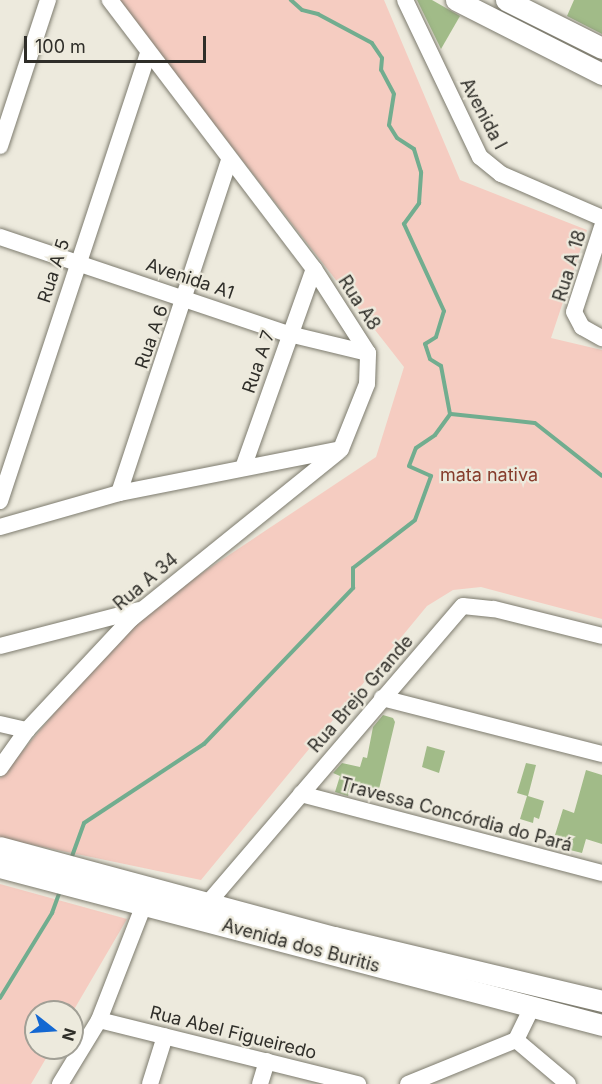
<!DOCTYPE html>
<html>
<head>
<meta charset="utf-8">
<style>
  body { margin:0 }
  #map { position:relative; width:602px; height:1084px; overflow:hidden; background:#edeadd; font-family:Inter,sans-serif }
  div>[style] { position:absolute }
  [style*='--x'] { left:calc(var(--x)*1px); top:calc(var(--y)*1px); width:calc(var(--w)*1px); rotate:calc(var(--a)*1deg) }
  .green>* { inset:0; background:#f5ccc1 }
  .stream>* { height:4px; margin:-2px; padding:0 2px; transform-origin:2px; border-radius:2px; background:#71ad8f }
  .building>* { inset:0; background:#a1bb88 }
  .roads { filter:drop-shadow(0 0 2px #7d7b6e) drop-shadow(0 0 2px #7d7b6e) }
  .minor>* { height:16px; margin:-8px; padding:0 8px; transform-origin:8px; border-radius:8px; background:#fff }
  .major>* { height:21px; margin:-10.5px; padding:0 10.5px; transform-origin:10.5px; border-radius:10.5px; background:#fff }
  span { translate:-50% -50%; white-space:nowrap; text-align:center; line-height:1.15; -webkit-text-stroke:4.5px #edeadd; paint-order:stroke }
  .street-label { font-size:18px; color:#2f2e29 }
  .park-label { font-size:18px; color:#863c2b }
  .north { position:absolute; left:24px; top:1000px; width:60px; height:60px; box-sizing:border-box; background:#edeadd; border:2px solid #a19f95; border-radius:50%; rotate:107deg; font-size:16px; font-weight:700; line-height:24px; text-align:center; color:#2f2e29 }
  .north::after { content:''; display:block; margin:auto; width:21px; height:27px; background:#1468d2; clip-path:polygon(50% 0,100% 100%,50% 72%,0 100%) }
  .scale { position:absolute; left:24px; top:36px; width:182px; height:27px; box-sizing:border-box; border:3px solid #2f2e29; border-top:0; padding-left:8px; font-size:18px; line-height:21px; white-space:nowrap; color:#2f2e29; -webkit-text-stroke:4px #edeadd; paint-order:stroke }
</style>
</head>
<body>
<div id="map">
  <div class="green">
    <i style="clip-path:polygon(117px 0,384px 0,460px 180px,587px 230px,551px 338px,602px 350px,602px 619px,481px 587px,453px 590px,427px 606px,201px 880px,0 838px,0 778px,133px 619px,376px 457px,404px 367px)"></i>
    <i style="clip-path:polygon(0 884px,127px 919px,72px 1013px,36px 1012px,36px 1048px,52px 1048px,31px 1084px,0 1084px)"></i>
  </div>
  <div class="stream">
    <i style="--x:451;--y:414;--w:84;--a:6.1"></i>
    <i style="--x:535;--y:423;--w:85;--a:38.3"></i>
    <i style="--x:71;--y:859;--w:38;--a:-70"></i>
    <i style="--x:84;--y:823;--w:144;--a:-33.4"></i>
    <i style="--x:204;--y:744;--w:216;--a:-46.3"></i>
    <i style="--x:353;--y:588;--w:20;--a:-90"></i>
    <i style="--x:353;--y:568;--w:78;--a:-37.7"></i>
    <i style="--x:415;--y:520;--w:47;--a:-70"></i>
    <i style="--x:431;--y:476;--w:24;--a:-156"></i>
    <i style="--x:409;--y:466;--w:19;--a:-69"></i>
    <i style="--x:416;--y:448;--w:23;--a:-34"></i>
    <i style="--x:435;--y:435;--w:26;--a:-54"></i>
    <i style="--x:450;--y:414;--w:49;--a:-100.6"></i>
    <i style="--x:441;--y:366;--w:13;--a:-148"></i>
    <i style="--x:430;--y:359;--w:16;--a:-108"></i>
    <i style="--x:425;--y:344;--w:13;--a:-32"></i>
    <i style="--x:436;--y:337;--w:27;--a:-73"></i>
    <i style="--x:444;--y:311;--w:96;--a:-114.7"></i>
    <i style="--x:404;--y:224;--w:26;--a:-54"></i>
    <i style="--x:419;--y:203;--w:31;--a:-86"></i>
    <i style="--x:421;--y:172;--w:24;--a:-107"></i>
    <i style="--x:414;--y:149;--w:20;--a:-147"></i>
    <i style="--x:397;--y:138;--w:15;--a:-122"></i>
    <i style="--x:389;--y:125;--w:31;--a:-81"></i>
    <i style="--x:394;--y:94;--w:27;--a:-118"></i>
    <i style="--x:381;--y:70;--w:12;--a:-85"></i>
    <i style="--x:382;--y:58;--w:18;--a:-124"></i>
    <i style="--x:372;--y:43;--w:61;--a:-151.8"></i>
    <i style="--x:318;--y:14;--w:16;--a:-166"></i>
    <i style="--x:302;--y:10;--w:15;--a:-138"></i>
    <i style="--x:0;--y:998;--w:100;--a:-58.5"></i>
    <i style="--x:52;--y:913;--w:27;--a:-70"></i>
  </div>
  <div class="building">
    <i style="clip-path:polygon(417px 0,432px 0,460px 16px,441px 49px)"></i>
    <i style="clip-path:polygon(574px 0,602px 0,602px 34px,567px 16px)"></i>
    <i style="clip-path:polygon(383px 715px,393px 718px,395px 722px,379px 789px,352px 783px,348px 796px,335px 792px,340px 776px,333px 773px,342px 763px,360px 767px,363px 757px,367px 758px,373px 727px)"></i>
    <i style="clip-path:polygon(427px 746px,445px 751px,439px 773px,422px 767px)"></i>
    <i style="clip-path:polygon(526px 763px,536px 765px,528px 796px,544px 801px,539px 819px,534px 817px,533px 823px,520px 819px,527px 796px,517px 793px)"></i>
    <i style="clip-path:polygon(586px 770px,602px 775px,602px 844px,586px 839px,582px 853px,570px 850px,573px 840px,555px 835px,563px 809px,574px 813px)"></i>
  </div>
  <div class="roads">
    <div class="minor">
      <i style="--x:405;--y:0;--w:174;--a:64.5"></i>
      <i style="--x:480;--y:157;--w:27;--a:39"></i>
      <i style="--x:501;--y:174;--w:110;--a:23.5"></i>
      <i style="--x:0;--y:146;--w:154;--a:-71.8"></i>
      <i style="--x:602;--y:227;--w:89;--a:108.2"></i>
      <i style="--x:574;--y:312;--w:17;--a:62"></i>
      <i style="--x:582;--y:327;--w:23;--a:29"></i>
      <i style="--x:0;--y:237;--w:305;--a:18.6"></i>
      <i style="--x:289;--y:334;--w:81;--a:13.5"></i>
      <i style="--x:243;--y:468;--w:211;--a:-70.4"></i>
      <i style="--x:119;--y:493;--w:351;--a:-71.7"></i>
      <i style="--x:0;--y:501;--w:472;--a:-71.7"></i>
      <i style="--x:0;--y:527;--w:124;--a:-15.9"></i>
      <i style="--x:119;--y:493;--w:226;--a:-11.2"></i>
      <i style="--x:341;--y:449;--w:70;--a:-68.2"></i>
      <i style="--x:367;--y:384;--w:31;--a:-88"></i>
      <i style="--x:368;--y:353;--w:100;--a:-122.7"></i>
      <i style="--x:314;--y:269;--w:338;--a:-127.2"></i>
      <i style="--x:0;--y:646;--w:144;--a:-14.5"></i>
      <i style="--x:382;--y:698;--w:227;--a:14.3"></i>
      <i style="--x:0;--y:724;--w:28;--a:13"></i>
      <i style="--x:0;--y:768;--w:47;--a:-54.6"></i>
      <i style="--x:27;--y:730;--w:152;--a:-46.9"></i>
      <i style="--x:131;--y:619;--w:266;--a:-38.9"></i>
      <i style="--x:301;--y:794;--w:311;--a:14.7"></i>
      <i style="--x:204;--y:914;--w:12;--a:-70"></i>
      <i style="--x:208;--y:903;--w:391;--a:-49.4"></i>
      <i style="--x:463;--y:606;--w:31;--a:6"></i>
      <i style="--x:494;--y:609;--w:111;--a:14"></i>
      <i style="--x:99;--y:1020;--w:267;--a:13.9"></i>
      <i style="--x:516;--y:1040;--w:68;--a:40.2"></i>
      <i style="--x:60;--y:1084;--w:75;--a:-58.6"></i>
      <i style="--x:99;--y:1020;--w:135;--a:-68.7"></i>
      <i style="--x:150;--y:1084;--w:50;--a:-72.6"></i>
      <i style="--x:260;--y:1084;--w:24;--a:-73"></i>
      <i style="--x:408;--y:1084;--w:117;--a:-22.2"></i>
      <i style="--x:516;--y:1040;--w:37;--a:-64"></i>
    </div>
    <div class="major">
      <i style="--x:456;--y:0;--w:164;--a:26.9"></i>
      <i style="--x:506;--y:0;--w:107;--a:26.6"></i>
      <i style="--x:0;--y:847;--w:346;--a:15.1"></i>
      <i style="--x:334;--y:937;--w:276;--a:13.4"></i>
      <i style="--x:0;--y:867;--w:622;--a:14.71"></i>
    </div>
  </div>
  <div class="street-label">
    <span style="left:483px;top:114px;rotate:62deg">Avenida I</span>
    <span style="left:570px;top:266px;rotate:-73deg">Rua A 18</span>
    <span style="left:54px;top:271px;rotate:-72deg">Rua A 5</span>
    <span style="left:190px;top:279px;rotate:19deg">Avenida A1</span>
    <span style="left:359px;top:303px;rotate:57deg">Rua A8</span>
    <span style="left:152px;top:337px;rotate:-71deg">Rua A 6</span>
    <span style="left:259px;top:362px;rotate:-71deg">Rua A 7</span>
    <span style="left:146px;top:582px;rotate:-40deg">Rua A 34</span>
    <span style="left:361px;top:694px;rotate:-49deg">Rua Brejo Grande</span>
    <span style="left:456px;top:815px;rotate:15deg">Travessa Concórdia do Pará</span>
    <span style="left:301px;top:946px;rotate:15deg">Avenida dos Buritis</span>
    <span style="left:233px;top:1033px;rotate:14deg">Rua Abel Figueiredo</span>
  </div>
  <div class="park-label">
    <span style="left:489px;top:475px">mata nativa</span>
  </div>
  <div class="north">N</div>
  <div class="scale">100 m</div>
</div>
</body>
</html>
